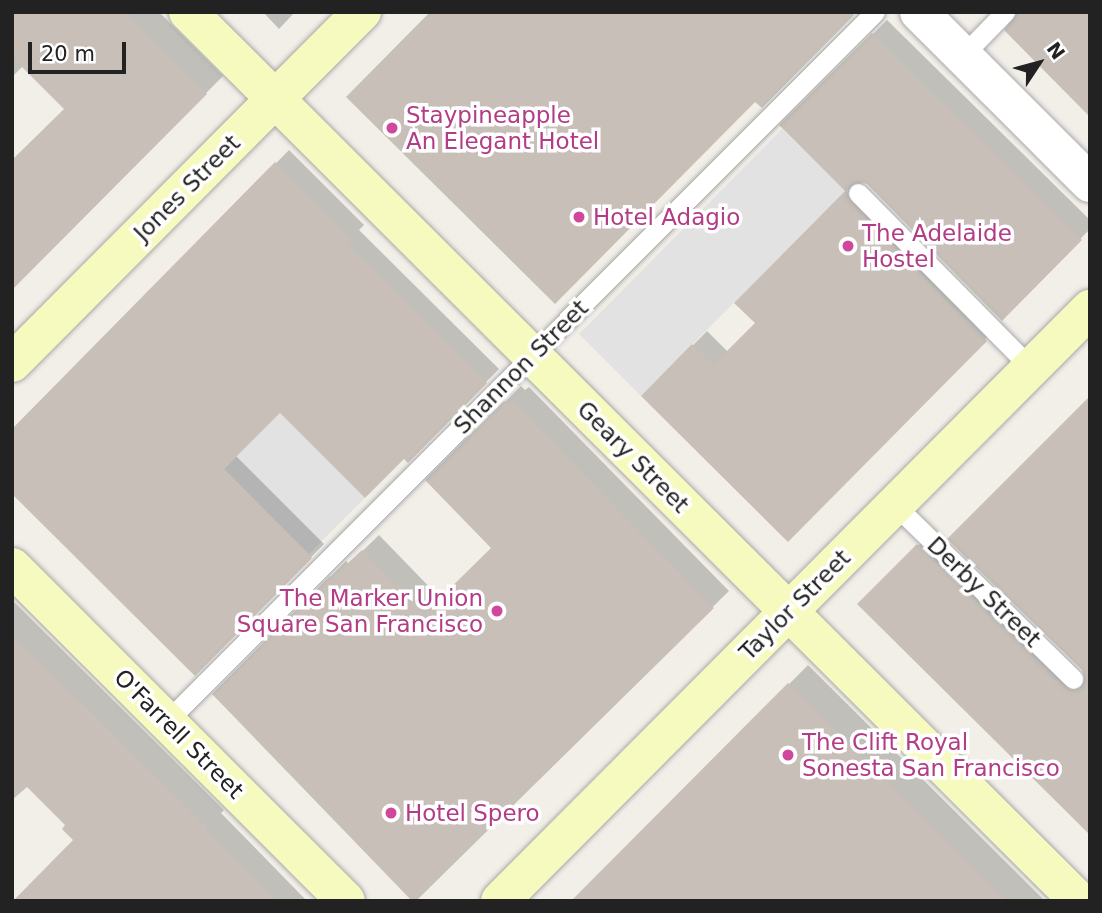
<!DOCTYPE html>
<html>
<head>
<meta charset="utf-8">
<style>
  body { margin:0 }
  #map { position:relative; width:1102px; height:913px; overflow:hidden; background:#f2efe9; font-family:"DejaVu Sans",sans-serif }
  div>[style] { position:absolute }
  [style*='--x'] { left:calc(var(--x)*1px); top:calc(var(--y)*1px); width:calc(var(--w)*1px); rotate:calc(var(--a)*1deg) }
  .parking>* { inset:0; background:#e2e2e2 }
  .shadow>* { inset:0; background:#0003 }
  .building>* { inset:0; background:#c7bfb8 }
  .roads { filter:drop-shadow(0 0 2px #a9a9a9) drop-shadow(0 0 2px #a9a9a9) }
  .service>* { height:19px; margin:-9.5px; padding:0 9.5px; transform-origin:9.5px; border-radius:9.5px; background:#fff }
  .tertiary>* { height:38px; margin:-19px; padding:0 19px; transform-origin:19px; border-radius:19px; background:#fff }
  .secondary>* { height:38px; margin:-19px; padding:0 19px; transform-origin:19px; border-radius:19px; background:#f7fabf }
  .dots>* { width:19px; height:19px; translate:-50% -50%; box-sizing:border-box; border:4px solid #fff; border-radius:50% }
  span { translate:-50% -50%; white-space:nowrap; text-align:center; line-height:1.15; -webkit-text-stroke:7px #fff; paint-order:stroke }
  .hotel-label { font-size:23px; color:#b23c85 }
  .left { translate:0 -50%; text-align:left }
  .right { translate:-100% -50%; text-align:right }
  .street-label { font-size:23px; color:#222 }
  .frame { position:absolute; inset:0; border:14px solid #222; pointer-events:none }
  .north { position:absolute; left:1004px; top:28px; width:70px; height:70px; -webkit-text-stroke:5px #fff; paint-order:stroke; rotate:54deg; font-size:19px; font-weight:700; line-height:28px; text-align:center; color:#222 }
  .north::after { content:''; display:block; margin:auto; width:24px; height:32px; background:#222; clip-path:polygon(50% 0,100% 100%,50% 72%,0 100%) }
  .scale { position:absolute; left:28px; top:42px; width:98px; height:32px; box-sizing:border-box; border:4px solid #222; border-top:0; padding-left:9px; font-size:21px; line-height:24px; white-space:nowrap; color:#222; -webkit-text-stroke:5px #fff; paint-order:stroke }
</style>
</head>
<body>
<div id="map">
  <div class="parking">
    <i style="clip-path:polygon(782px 129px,845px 191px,641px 396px,579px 334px)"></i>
    <i style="clip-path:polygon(280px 413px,365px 498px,309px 554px,224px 469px)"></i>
  </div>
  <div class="shadow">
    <i style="clip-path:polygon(12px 12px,159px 12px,223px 76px,12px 288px,66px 109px,23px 66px,12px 77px)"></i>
    <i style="clip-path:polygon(263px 12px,295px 12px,279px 29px)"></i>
    <i style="clip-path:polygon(887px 20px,1090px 220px,1090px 229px,1002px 319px,868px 183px,859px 180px,999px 325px,788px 540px,643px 396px,707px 331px,728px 352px,757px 323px,736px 303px,848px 191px,782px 125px)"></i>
    <i style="clip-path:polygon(289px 150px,364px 225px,359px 230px,499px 369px,408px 460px,280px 411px,235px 455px,324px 544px,195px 674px,12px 431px)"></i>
    <i style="clip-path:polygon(521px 386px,525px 390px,529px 387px,729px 591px,414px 900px,214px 694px,346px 561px,349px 564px,379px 535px,441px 599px,494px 548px,427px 480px)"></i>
    <i style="clip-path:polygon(932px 532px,1078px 675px,1086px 679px,1090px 833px,860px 604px)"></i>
    <i style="clip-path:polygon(12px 600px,224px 810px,221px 813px,307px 901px,16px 901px,76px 840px,68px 825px,27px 785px,12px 777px)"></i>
    <i style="clip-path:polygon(808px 665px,1045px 901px,574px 901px)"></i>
  </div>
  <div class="building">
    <i style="clip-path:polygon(12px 12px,126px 12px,207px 94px,12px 290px,12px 160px,64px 109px,12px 57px)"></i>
    <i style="clip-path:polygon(430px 12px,851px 12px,854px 15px,762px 108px,755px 102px,555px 304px,346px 97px)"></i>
    <i style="clip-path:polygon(1017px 12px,1090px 12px,1090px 117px,1004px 30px)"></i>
    <i style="clip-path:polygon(872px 33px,1082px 240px,1002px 321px,867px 184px,856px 181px,849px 185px,846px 195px,849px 202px,987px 341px,788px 542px,641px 396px,692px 344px,713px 365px,755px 323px,734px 303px,845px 191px,779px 125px)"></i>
    <i style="clip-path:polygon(275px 162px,353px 239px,348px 244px,487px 383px,408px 463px,404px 459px,365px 498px,280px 413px,224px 469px,312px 558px,195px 676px,12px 494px,12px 429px)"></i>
    <i style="clip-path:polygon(1090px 396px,1090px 835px,857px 604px,917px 544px,1064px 688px,1071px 691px,1081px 688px,1085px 681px,1082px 670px,947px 539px)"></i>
    <i style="clip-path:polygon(504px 401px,509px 405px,512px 401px,714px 608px,416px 901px,412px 901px,212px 694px,330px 576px,332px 578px,362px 550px,424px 614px,491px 548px,425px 480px)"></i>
    <i style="clip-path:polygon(12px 634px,208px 828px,205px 831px,275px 901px,13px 901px,73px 840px,62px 829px,65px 825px,27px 787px,12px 800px)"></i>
    <i style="clip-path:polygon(788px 683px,933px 827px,1007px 901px,571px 901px)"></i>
  </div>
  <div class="roads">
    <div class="service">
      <i style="--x:962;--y:56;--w:62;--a:-45.7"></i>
      <i style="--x:858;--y:193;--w:246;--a:45.3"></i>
      <i style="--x:895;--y:505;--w:249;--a:44.3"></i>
      <i style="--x:166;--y:722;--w:1003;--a:-45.04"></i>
    </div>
    <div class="tertiary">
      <i style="--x:919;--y:12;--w:242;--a:45"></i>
    </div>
    <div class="secondary">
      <i style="--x:188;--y:12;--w:1259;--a:44.94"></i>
      <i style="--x:12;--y:363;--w:496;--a:-45.1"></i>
      <i style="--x:12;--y:567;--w:472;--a:45"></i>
      <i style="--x:500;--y:901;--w:836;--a:-45.1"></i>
    </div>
  </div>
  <div class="dots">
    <i style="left:392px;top:128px;background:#d1479c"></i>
    <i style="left:579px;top:217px;background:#d1479c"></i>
    <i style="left:848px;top:246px;background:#d1479c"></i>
    <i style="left:497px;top:611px;background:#d1479c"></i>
    <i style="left:788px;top:755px;background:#d1479c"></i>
    <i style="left:391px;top:813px;background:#d1479c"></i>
  </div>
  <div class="hotel-label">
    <span class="left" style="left:406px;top:128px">Staypineapple<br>An Elegant Hotel</span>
    <span class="left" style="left:593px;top:217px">Hotel Adagio</span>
    <span class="left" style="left:862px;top:246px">The Adelaide<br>Hostel</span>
    <span class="right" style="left:483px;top:611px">The Marker Union<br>Square San Francisco</span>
    <span class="left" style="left:802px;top:755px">The Clift Royal<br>Sonesta San Francisco</span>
    <span class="left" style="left:405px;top:813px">Hotel Spero</span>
  </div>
  <div class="street-label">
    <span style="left:187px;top:188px;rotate:-45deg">Jones Street</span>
    <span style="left:521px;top:367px;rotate:-45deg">Shannon Street</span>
    <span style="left:633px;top:457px;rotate:45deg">Geary Street</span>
    <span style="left:984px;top:592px;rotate:44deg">Derby Street</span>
    <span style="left:795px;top:605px;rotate:-45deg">Taylor Street</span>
    <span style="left:179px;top:734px;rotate:45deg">O'Farrell Street</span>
  </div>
  <div class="frame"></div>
  <div class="north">N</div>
  <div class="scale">20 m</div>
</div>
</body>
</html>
